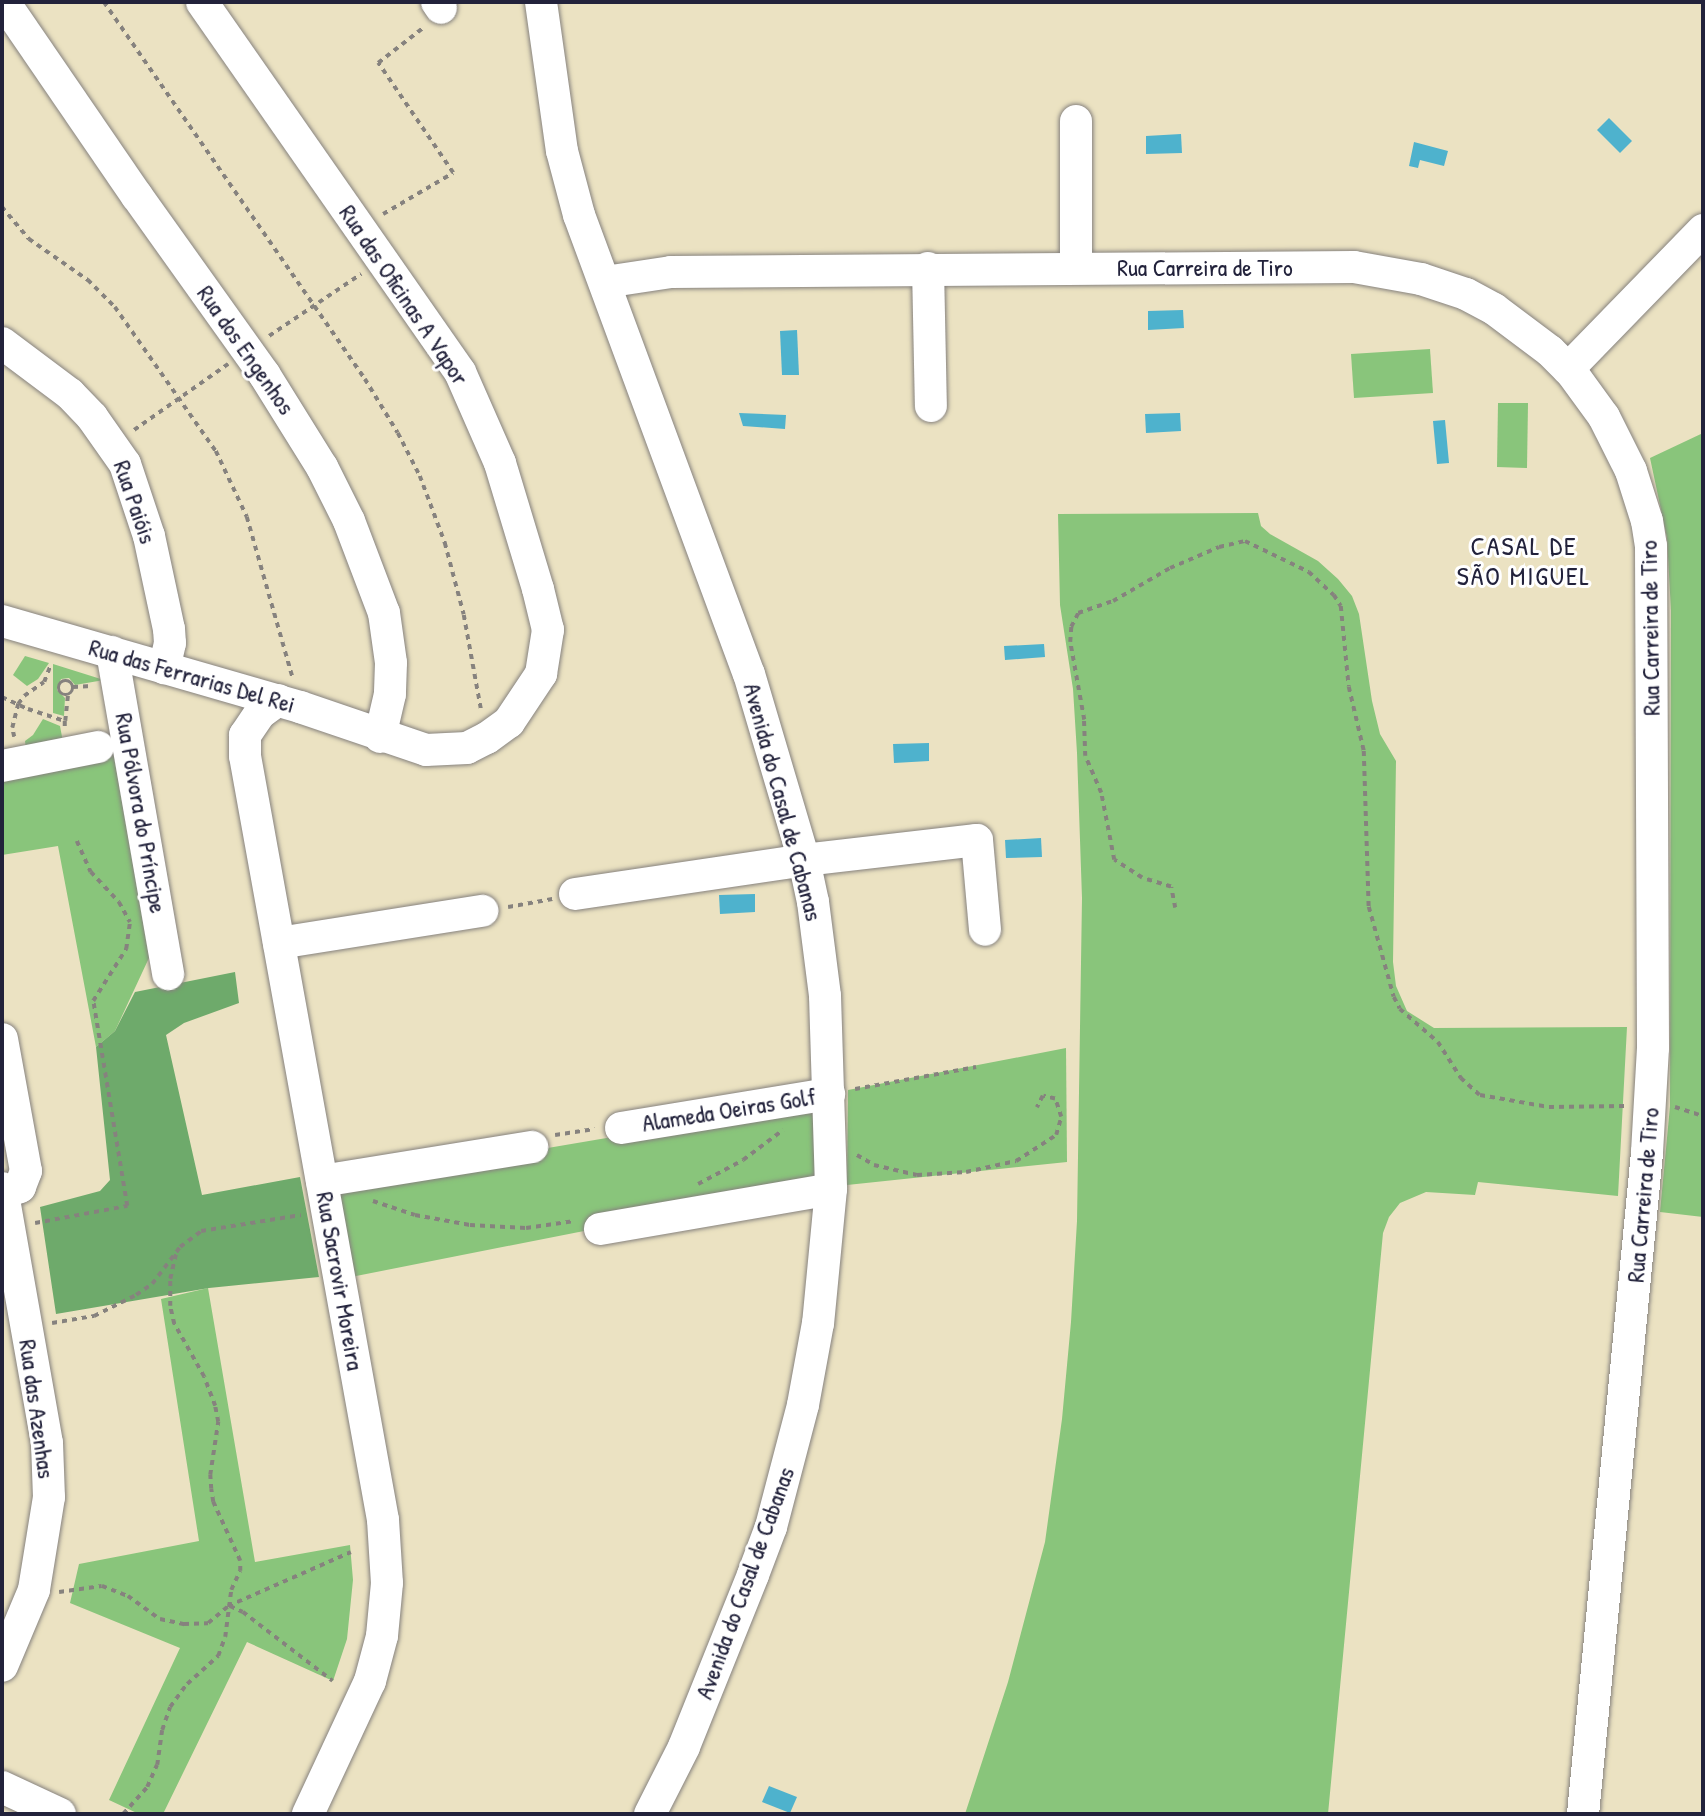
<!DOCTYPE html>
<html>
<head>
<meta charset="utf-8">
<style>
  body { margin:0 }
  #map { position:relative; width:1705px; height:1816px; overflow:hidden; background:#ebe2c2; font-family:"Patrick Hand",sans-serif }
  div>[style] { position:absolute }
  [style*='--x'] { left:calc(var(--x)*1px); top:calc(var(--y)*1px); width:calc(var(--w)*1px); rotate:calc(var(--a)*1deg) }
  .green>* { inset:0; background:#89c57b }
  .forest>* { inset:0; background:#6eaa6b }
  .water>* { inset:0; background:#4eb2cd }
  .path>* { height:3.5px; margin-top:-1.75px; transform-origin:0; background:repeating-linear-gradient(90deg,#86827e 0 5px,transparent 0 10px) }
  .path>.ring { margin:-1.75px; padding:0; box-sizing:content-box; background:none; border:3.5px solid #86827e; border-radius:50% }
  .roads { filter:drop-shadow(0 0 2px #86827e) drop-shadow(0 0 2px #86827e) }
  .minor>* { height:32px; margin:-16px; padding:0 16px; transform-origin:16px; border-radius:16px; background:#fff }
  span { translate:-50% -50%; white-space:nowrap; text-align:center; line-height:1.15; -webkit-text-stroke:6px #fff; paint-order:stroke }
  .street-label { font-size:24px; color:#22223b }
  .neighbourhood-label { font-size:26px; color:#22223b; letter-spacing:2px }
  .frame { position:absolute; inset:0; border:4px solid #22223b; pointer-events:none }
</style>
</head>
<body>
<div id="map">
  <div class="green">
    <i style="clip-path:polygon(1430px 349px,1433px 393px,1354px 398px,1351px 354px)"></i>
    <i style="clip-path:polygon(1498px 403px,1528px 403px,1527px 468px,1497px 467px)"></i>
    <i style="clip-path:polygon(1703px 433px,1703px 1217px,1660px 1212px,1670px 1106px,1671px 611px,1667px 538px,1650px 458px)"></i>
    <i style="clip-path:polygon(1258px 513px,1261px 526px,1270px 534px,1318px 561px,1338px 579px,1352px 596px,1359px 614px,1372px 701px,1380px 734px,1396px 761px,1393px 962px,1396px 986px,1407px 1011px,1434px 1028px,1627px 1027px,1618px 1196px,1478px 1182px,1475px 1195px,1426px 1192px,1400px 1203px,1389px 1217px,1383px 1233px,1328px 1814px,965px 1814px,1008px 1682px,1045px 1542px,1062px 1419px,1071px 1322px,1077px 1221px,1082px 898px,1077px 753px,1073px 689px,1060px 605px,1058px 514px)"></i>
    <i style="clip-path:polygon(25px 656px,49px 663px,38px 679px,27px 686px,13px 675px)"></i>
    <i style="clip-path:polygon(53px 664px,104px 680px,75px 685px,69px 678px,61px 679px,57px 690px,65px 698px,64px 716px,53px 713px)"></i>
    <i style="clip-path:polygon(43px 719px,60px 726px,63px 742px,26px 749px,25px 741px,33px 735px)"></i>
    <i style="clip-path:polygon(111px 734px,155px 945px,115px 1031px,96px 1047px,58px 846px,2px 855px,2px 776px,103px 759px)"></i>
    <i style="clip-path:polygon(1066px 1048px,1067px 1162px,847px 1185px,848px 1090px)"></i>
    <i style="clip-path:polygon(818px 1102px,822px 1184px,351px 1277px,331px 1185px)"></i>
    <i style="clip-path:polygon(208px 1288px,255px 1562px,350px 1545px,353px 1580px,347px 1639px,333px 1681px,247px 1642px,163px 1814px,139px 1814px,109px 1800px,180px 1648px,70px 1603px,79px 1564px,199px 1541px,161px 1299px)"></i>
  </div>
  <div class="forest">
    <i style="clip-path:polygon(235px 972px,239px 1003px,184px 1023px,166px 1035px,202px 1195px,300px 1177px,319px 1277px,209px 1288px,56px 1314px,40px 1207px,100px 1191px,110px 1180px,96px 1047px,115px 1031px,135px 992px)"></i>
  </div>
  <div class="water">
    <i style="clip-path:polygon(1609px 118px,1632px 141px,1620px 153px,1597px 130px)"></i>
    <i style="clip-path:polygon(1181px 134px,1182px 153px,1146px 154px,1146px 136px)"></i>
    <i style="clip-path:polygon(1414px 142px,1448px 151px,1444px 166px,1420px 160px,1418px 168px,1409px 166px)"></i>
    <i style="clip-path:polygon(1183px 310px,1184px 328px,1148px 330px,1148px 311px)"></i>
    <i style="clip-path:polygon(797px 330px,799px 375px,782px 375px,780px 331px)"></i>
    <i style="clip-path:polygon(739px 413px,786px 415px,785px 429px,743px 426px)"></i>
    <i style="clip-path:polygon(1180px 413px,1181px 431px,1146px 433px,1145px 414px)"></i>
    <i style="clip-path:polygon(1445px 420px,1449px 463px,1437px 464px,1433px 421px)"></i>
    <i style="clip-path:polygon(1044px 644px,1045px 657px,1005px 660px,1004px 646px)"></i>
    <i style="clip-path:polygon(929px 743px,929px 761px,894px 763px,893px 744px)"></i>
    <i style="clip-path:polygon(1041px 838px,1042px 857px,1006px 858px,1005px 840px)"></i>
    <i style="clip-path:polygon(755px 894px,755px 912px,720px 914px,719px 895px)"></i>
    <i style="clip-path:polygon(769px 1786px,797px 1797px,790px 1813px,762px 1802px)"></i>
  </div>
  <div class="path">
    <i style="--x:104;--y:2;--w:459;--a:55.3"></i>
    <i style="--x:365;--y:379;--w:63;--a:58.6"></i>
    <i style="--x:398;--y:433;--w:48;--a:62.9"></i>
    <i style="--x:420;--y:476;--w:72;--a:69.5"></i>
    <i style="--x:445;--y:543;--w:74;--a:75.2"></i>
    <i style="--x:464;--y:615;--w:96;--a:79.7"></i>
    <i style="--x:2;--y:207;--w:42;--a:49.8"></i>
    <i style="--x:29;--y:239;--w:72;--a:34.8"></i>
    <i style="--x:88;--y:280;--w:38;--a:45"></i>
    <i style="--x:115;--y:307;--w:176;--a:55"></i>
    <i style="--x:216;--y:451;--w:73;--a:64.8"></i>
    <i style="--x:247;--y:517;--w:167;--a:74.1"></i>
    <i style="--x:383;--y:214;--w:81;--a:-30.4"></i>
    <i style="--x:453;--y:173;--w:133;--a:-124.3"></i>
    <i style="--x:378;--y:63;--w:57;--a:-37.9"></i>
    <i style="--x:269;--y:336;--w:111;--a:-34"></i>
    <i style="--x:134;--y:430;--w:115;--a:-35.1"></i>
    <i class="ring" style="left:59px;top:681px;width:10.5px;height:10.5px"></i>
    <i style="--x:73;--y:687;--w:19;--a:-3"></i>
    <i style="--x:2;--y:697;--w:29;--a:25"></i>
    <i style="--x:28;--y:709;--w:39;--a:18"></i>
    <i style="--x:65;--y:721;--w:7;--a:90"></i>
    <i style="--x:65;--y:721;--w:27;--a:-84"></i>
    <i style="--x:14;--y:737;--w:9;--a:-103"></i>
    <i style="--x:12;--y:728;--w:25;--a:-76"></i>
    <i style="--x:18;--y:704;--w:10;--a:-53"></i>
    <i style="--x:24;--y:696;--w:24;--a:-35"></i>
    <i style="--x:44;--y:682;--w:19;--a:-69"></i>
    <i style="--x:77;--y:841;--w:34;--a:66"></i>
    <i style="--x:91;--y:872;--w:41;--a:47"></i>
    <i style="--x:119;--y:902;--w:23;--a:61"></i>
    <i style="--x:508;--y:907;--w:45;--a:-10.3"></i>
    <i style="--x:1175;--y:908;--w:21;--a:-101"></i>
    <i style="--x:1171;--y:887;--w:30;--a:-163"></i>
    <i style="--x:1142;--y:878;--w:33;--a:-147"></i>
    <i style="--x:1114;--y:860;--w:68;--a:-101"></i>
    <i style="--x:1101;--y:793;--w:40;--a:-113.4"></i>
    <i style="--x:1085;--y:756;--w:36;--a:-92"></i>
    <i style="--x:1084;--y:720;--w:79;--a:-100.2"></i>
    <i style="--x:1070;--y:642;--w:15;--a:-86"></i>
    <i style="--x:1071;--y:627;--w:16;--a:-63"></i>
    <i style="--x:1078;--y:613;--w:37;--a:-19"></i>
    <i style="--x:1113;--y:601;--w:66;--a:-30.1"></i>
    <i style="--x:1170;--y:568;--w:53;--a:-23.2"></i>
    <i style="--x:1219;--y:547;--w:27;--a:-13"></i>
    <i style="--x:1245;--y:541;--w:71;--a:25.8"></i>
    <i style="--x:1309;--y:572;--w:34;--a:43"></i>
    <i style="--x:1334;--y:595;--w:13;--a:58"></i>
    <i style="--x:1341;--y:606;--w:81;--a:84.4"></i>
    <i style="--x:1349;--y:687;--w:66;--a:76.8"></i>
    <i style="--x:1364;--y:751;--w:156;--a:88.2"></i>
    <i style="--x:1369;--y:907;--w:93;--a:74.5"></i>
    <i style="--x:1394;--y:997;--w:13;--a:63"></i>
    <i style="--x:1400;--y:1009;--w:50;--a:41"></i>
    <i style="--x:1438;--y:1042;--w:43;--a:57.4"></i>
    <i style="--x:1461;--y:1078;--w:25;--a:42"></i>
    <i style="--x:1480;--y:1095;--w:70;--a:9.9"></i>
    <i style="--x:1549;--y:1107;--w:76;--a:-0.8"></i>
    <i style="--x:855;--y:1089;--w:123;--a:-10.3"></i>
    <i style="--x:1675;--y:1107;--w:29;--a:18"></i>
    <i style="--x:555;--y:1135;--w:40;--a:-8.5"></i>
    <i style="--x:857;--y:1155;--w:20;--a:30"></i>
    <i style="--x:874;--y:1165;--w:44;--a:13.1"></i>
    <i style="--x:917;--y:1175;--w:49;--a:-3.5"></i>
    <i style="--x:966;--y:1172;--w:51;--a:-12.4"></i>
    <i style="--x:1016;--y:1161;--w:48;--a:-33"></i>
    <i style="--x:1056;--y:1135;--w:19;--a:-74"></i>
    <i style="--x:1061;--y:1117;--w:19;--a:-108"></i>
    <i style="--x:1055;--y:1099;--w:12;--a:-166"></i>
    <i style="--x:1043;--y:1096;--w:13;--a:117"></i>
    <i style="--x:698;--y:1184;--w:51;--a:-28.1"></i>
    <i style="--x:743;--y:1160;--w:50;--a:-36.9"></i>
    <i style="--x:373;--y:1201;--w:44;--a:18.4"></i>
    <i style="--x:415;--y:1215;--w:56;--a:10.3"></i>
    <i style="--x:470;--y:1225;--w:56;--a:3.1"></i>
    <i style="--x:526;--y:1228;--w:49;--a:-8.1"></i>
    <i style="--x:35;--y:1223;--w:94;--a:-10.5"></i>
    <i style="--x:127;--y:1206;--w:208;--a:-99.4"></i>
    <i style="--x:93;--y:1001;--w:62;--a:-57.6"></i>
    <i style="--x:126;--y:949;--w:27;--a:-82"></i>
    <i style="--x:52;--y:1323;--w:43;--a:-9.5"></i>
    <i style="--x:94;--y:1316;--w:47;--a:-26.6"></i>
    <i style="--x:136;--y:1295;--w:19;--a:-35"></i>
    <i style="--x:152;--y:1284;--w:46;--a:-52.9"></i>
    <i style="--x:180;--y:1247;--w:26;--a:-37"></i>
    <i style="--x:201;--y:1231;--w:101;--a:-9.1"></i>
    <i style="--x:59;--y:1592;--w:43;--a:-7.9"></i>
    <i style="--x:102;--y:1586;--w:28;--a:21"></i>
    <i style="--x:128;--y:1596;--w:39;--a:36"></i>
    <i style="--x:160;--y:1619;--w:25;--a:12"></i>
    <i style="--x:184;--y:1624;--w:24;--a:-2"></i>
    <i style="--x:208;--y:1623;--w:26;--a:-40"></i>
    <i style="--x:228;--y:1606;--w:134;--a:-23.7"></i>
    <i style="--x:230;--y:1606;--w:14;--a:25"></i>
    <i style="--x:243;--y:1612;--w:113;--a:37.5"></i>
    <i style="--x:123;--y:1814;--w:36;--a:-48"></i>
    <i style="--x:147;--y:1787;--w:24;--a:-66"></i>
    <i style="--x:157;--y:1765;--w:35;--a:-82"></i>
    <i style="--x:162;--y:1730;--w:24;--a:-71"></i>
    <i style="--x:170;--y:1707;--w:29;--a:-54"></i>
    <i style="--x:187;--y:1684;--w:42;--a:-42.1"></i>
    <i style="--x:218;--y:1656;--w:20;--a:-70"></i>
    <i style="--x:225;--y:1637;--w:47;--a:-82.7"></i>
    <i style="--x:231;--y:1590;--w:21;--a:-65"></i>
    <i style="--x:240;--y:1571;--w:10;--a:-90"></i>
    <i style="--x:240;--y:1561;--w:65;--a:-114.6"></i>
    <i style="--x:213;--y:1502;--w:13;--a:-99"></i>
    <i style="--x:211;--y:1489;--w:14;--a:-94"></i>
    <i style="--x:210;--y:1475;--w:54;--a:-81.4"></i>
    <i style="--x:218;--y:1422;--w:16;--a:-101"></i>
    <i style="--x:215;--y:1406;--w:31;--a:-111"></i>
    <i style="--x:204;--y:1377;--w:61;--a:-119.5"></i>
    <i style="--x:174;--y:1324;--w:18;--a:-103"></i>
    <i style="--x:170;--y:1306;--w:27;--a:-90"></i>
    <i style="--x:170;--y:1279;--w:26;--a:-77"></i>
  </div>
  <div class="roads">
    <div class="minor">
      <i style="--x:4;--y:2;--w:235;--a:55.6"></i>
      <i style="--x:137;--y:196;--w:219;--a:54.5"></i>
      <i style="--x:264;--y:374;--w:110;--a:58.1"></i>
      <i style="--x:322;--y:467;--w:60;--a:63.4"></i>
      <i style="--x:349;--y:521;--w:98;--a:69.2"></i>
      <i style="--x:384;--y:613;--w:50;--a:82"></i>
      <i style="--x:391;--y:663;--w:31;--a:92"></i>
      <i style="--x:390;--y:694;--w:44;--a:103.1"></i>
      <i style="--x:437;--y:2;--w:7;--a:56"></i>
      <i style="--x:541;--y:2;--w:150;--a:82"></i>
      <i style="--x:562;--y:151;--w:66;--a:75.1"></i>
      <i style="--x:579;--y:215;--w:489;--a:69.7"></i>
      <i style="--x:749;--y:674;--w:194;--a:73.5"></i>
      <i style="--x:804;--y:860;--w:43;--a:77.9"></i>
      <i style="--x:813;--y:902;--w:95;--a:82.7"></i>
      <i style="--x:825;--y:996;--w:193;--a:88.2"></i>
      <i style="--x:831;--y:1189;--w:135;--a:95.5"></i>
      <i style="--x:818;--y:1323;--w:83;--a:100.4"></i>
      <i style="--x:803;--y:1405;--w:126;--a:104.7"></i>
      <i style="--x:771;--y:1527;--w:51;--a:110.6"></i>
      <i style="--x:753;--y:1575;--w:185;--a:111.9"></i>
      <i style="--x:684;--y:1747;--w:75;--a:116.9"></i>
      <i style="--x:928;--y:268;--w:138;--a:88.8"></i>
      <i style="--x:1076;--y:268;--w:147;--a:-90"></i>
      <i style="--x:605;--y:282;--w:67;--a:-8.6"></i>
      <i style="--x:671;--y:272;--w:683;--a:-0.42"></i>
      <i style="--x:1354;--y:267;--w:68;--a:10.2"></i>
      <i style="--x:1421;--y:279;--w:47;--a:18.4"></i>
      <i style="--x:1466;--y:294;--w:32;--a:28"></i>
      <i style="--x:1494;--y:309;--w:70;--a:36.9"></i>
      <i style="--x:1550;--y:351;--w:31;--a:45"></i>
      <i style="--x:1572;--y:373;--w:54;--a:54"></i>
      <i style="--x:1604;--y:417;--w:60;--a:63.4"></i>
      <i style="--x:1631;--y:471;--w:52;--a:72.3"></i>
      <i style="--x:1647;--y:521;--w:25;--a:81"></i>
      <i style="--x:1651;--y:546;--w:502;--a:89.77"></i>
      <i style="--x:1653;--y:1048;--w:105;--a:93.3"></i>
      <i style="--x:1647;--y:1153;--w:664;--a:95.53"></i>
      <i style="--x:2;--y:343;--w:85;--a:36.9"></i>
      <i style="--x:70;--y:394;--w:32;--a:46"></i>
      <i style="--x:92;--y:417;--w:57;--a:54.9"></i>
      <i style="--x:125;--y:464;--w:76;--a:71.6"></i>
      <i style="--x:149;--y:536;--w:95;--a:77.9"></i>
      <i style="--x:169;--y:629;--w:14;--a:86"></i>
      <i style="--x:170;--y:643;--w:26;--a:103"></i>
      <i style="--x:1568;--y:369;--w:194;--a:-45.8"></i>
      <i style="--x:2;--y:621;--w:310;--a:16.1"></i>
      <i style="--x:300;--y:707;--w:133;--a:18.8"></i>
      <i style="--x:426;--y:750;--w:41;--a:-2.8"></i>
      <i style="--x:467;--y:748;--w:22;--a:-27"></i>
      <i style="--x:487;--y:738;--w:27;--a:-36"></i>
      <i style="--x:509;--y:722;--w:58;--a:-56.3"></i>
      <i style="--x:541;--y:674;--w:45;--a:-81"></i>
      <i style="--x:548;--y:630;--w:42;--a:-103.7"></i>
      <i style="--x:538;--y:589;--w:132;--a:-106.8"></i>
      <i style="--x:500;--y:463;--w:99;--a:-113.7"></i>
      <i style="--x:460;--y:372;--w:451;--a:-124.9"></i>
      <i style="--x:112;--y:652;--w:327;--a:80.1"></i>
      <i style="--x:278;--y:700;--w:22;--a:144"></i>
      <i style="--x:260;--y:713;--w:27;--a:124"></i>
      <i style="--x:245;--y:735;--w:21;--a:90"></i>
      <i style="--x:245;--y:756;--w:776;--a:79.76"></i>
      <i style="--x:383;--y:1520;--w:63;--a:86.4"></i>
      <i style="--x:387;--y:1583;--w:53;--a:95.4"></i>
      <i style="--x:382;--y:1636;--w:47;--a:104.9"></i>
      <i style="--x:370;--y:1681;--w:147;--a:115"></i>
      <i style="--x:2;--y:766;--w:98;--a:-11.2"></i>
      <i style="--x:575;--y:894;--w:232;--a:-8.4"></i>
      <i style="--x:804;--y:860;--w:174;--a:-6.6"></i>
      <i style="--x:977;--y:840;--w:90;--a:84.9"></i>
      <i style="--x:279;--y:943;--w:206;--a:-9"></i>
      <i style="--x:2;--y:1039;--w:134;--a:79.7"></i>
      <i style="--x:26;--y:1171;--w:17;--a:111"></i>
      <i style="--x:20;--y:1187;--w:18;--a:161"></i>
      <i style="--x:621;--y:1128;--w:211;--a:-9.3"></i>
      <i style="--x:322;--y:1181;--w:213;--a:-9.2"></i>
      <i style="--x:2;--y:1188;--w:259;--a:80"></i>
      <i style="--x:47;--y:1443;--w:54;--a:87.9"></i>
      <i style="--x:49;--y:1497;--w:94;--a:99.2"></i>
      <i style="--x:34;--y:1590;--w:82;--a:112.8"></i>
      <i style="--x:600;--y:1229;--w:234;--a:-9.8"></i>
      <i style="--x:2;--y:1787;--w:64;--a:25"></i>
    </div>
  </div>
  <div class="street-label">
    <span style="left:1205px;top:268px">Rua Carreira de Tiro</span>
    <span style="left:404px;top:295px;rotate:56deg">Rua das Oficinas A Vapor</span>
    <span style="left:246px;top:350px;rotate:55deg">Rua dos Engenhos</span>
    <span style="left:135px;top:502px;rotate:71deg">Rua Paióis</span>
    <span style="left:1650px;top:628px;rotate:-91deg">Rua Carreira de Tiro</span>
    <span style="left:192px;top:676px;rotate:16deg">Rua das Ferrarias Del Rei</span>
    <span style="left:783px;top:802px;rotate:75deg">Avenida do Casal de Cabanas</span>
    <span style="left:141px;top:813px;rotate:80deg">Rua Pólvora do Príncipe</span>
    <span style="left:729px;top:1110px;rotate:-9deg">Alameda Oeiras Golf</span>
    <span style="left:1643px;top:1195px;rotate:-85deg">Rua Carreira de Tiro</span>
    <span style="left:340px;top:1281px;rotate:80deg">Rua Sacrovir Moreira</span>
    <span style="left:37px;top:1409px;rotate:82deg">Rua das Azenhas</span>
    <span style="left:745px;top:1583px;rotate:-70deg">Avenida do Casal de Cabanas</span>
  </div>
  <div class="neighbourhood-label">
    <span style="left:1524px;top:561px">CASAL DE<br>SÃO MIGUEL</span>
  </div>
  <div class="frame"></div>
</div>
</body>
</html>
